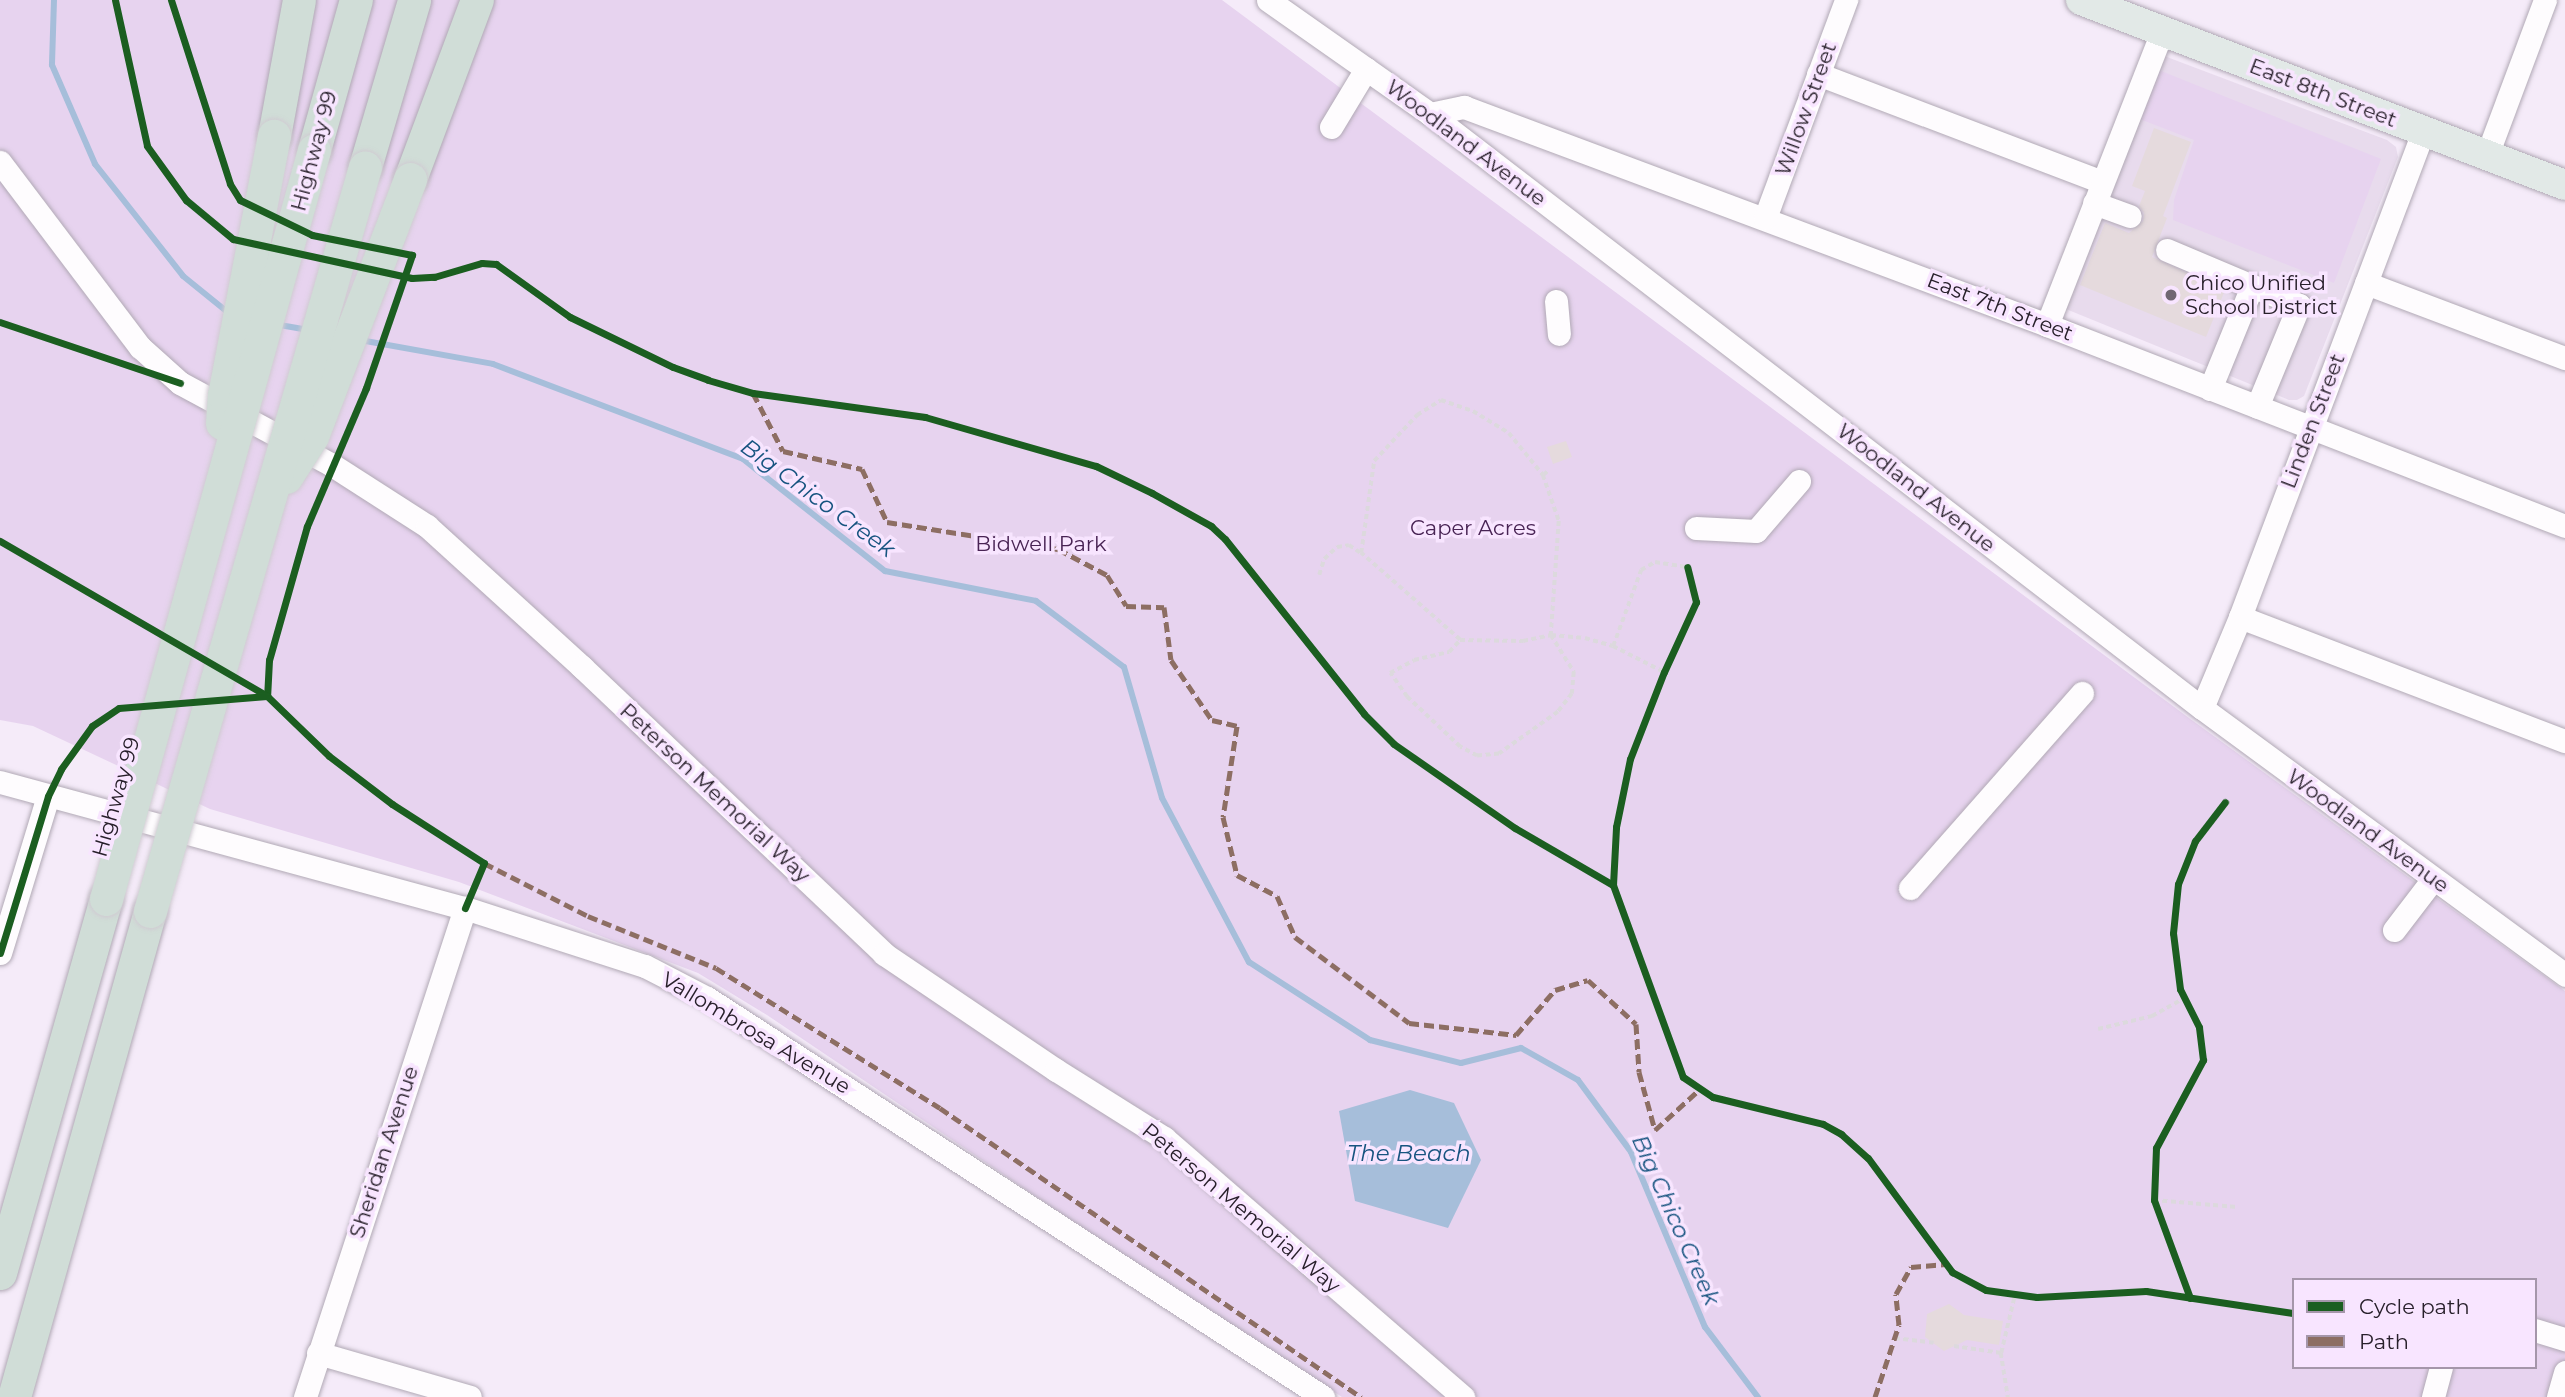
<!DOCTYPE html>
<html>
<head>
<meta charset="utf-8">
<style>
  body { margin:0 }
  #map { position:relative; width:2565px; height:1397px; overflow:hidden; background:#f5ebf9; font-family:Montserrat,sans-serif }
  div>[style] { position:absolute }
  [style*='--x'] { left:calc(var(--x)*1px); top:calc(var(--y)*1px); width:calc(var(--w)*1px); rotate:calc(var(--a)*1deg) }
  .commercial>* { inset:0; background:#e8dbed }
  .green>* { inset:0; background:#e7d3ef }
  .water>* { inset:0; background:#a6beda }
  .stream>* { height:6px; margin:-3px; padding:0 3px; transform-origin:3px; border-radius:3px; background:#a6beda }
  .building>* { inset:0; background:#e5dadd }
  .path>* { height:3.5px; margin-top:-1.75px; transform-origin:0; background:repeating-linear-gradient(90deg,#dcd9dd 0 5px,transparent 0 8.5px) }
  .roads { filter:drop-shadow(0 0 2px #b1a9b5) drop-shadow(0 0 2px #b1a9b5) }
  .minor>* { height:23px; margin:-11.5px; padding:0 11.5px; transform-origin:11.5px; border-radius:11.5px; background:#fefcfe }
  .major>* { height:30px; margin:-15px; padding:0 15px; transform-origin:15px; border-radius:15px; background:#e2e9e7 }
  .highway>* { height:33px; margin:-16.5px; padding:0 16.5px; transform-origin:16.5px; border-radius:16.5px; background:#d0ddd7 }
  .bridges { filter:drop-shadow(0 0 2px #d0cbd2) drop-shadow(0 0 2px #d0cbd2) }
  .highway-bridge>* { height:33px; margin:-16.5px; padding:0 16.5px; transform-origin:16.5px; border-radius:16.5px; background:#d0ddd7 }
  .quiet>* { height:5px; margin-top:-2.5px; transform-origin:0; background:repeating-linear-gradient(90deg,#8d6e63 0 10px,transparent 0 15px) }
  .cycleway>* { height:7px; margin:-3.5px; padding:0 3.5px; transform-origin:3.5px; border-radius:3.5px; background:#1b5e20 }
  .dots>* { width:19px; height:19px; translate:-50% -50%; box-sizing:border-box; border:4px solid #f8e5ff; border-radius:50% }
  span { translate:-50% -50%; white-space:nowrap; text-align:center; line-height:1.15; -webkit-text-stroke:7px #f8e5ff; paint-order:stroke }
  .street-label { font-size:21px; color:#28202b }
  .poi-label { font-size:21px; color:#28202b }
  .left { translate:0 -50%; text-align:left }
  .park-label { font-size:21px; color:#482354 }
  .water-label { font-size:23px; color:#175480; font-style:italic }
  .legend { position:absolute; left:2292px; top:1278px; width:245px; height:91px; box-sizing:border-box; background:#f8e5ff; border:2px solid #a596aa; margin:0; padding:9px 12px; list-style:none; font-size:21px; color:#28202b }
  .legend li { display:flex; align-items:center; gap:14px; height:35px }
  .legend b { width:35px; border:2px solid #a596aa }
</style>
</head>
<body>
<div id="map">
  <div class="commercial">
    <i style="clip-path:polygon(2159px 54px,2387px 140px,2396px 147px,2398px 157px,2304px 396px,2297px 400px,2289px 400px,2061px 307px)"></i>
  </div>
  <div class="green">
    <i style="clip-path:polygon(evenodd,0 0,1222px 0,2189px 718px,2565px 991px,2565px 1397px,1342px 1397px,1071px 1220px,767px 1015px,698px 973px,459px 882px,210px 809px,33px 726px,0 720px,0 0,2294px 1280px,2535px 1280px,2535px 1367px,2294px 1367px,2294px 1280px)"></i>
    <i style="clip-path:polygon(2156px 69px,2381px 159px,2334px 283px,2173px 220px,2174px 200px,2194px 140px,2137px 118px)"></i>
  </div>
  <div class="water">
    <i style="clip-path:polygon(1410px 1090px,1454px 1103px,1481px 1160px,1448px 1228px,1355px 1201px,1339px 1111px)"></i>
  </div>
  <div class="stream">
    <i style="--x:54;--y:0;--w:65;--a:91.8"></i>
    <i style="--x:52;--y:65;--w:108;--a:66.5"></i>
    <i style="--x:95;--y:164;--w:142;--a:51.8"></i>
    <i style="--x:183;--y:276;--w:60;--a:39"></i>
    <i style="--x:274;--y:324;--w:35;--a:10"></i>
    <i style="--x:360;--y:340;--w:135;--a:10.2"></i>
    <i style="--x:493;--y:364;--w:267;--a:20.8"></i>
    <i style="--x:743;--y:459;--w:181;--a:38.3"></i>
    <i style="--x:885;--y:571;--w:154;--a:11.2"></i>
    <i style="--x:1036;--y:601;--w:110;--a:36.9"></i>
    <i style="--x:1124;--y:667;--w:136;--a:73.8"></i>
    <i style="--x:1162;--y:798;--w:186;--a:62.1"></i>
    <i style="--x:1249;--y:962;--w:144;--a:32.8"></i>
    <i style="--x:1370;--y:1040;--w:94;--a:14.2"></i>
    <i style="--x:1461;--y:1063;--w:62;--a:-14"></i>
    <i style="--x:1521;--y:1048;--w:65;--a:29.3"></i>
    <i style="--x:1578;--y:1080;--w:89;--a:53.6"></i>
    <i style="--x:1631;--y:1152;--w:190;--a:67.1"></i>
    <i style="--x:1705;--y:1327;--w:88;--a:52.9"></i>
  </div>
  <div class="building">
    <i style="clip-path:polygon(2154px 128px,2191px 142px,2163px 216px,2167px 218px,2152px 257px,2225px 290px,2206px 337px,2080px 285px,2105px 223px,2129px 233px,2143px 221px,2144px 213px,2139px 206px,2145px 191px,2132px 186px)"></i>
    <i style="clip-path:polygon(1566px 441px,1572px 457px,1553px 464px,1547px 447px)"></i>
    <i style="clip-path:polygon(1949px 1304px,1964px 1315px,2003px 1321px,1999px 1345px,1967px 1340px,1944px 1351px,1925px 1337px,1927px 1314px)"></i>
  </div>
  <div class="path">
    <i style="--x:1543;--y:475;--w:49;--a:70.8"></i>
    <i style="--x:1559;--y:521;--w:114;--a:94"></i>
    <i style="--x:1551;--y:635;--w:34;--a:5"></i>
    <i style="--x:1585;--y:638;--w:29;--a:16"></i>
    <i style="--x:1613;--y:646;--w:57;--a:27"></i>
    <i style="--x:1319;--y:575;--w:17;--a:-73"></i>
    <i style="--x:1324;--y:559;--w:18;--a:-43"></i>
    <i style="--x:1337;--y:547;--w:12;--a:-9"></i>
    <i style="--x:1349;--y:545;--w:14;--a:34"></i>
    <i style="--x:1460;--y:640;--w:63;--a:0.9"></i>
    <i style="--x:1523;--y:641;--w:29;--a:-12"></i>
    <i style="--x:1551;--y:635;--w:44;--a:58.1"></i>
    <i style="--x:1574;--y:672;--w:22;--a:95"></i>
    <i style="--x:1572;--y:694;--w:23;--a:128"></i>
    <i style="--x:1558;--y:712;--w:72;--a:144.6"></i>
    <i style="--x:1499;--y:754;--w:22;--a:175"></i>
    <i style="--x:1477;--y:756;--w:19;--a:-152"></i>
    <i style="--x:1460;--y:747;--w:73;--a:-136.7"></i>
    <i style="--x:1407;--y:697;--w:29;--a:-125"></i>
    <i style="--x:1390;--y:673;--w:27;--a:-28"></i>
    <i style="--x:1414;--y:660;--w:36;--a:-13"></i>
    <i style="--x:1449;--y:652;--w:16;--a:-47"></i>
    <i style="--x:1460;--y:640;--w:132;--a:-138.7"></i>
    <i style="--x:1361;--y:553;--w:93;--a:-82"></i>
    <i style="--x:1374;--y:461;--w:63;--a:-46.9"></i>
    <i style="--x:1417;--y:415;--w:28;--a:-32"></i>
    <i style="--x:1441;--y:400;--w:34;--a:19"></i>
    <i style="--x:1473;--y:411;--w:42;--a:31.4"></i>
    <i style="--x:1509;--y:433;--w:54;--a:51"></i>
    <i style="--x:1543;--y:475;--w:8;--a:-40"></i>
    <i style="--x:1613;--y:646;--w:81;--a:-69.8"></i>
    <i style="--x:1641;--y:570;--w:16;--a:-30"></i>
    <i style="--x:1655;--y:562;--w:32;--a:9"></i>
    <i style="--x:2098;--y:1029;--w:56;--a:-13.5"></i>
    <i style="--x:2152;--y:1016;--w:37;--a:-29"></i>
    <i style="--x:2154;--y:1200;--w:83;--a:4.8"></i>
    <i style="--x:1895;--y:1338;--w:39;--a:7"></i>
    <i style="--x:1954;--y:1346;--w:48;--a:8.5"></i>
    <i style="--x:2001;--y:1353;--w:61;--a:-76.7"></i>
    <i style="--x:2001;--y:1353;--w:45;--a:81"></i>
  </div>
  <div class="roads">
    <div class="minor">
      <i style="--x:1268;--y:0;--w:198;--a:35.1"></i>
      <i style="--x:1430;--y:114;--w:974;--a:37.58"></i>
      <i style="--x:2202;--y:708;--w:451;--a:36.3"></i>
      <i style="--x:1818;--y:74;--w:304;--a:20.8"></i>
      <i style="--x:1430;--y:114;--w:35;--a:-12"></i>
      <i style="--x:1464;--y:107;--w:622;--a:20.5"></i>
      <i style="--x:2047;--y:325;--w:556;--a:21.21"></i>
      <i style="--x:1331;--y:127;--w:68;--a:-58.9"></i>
      <i style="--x:2487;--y:155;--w:165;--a:-69.5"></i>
      <i style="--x:0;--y:162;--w:232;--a:52.9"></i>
      <i style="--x:140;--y:347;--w:54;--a:42"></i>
      <i style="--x:180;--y:383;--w:173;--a:28.3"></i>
      <i style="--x:332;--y:465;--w:113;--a:32.7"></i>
      <i style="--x:427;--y:526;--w:210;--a:42.3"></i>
      <i style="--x:582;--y:667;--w:417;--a:43.5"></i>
      <i style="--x:884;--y:954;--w:207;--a:34"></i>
      <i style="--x:1056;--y:1070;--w:128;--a:32.2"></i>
      <i style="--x:1164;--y:1138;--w:396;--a:40.9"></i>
      <i style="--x:2094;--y:203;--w:38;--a:20"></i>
      <i style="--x:1765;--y:218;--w:233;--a:-69.6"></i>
      <i style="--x:2167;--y:250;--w:92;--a:23"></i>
      <i style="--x:2366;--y:283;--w:213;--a:20.7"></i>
      <i style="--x:1556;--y:301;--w:33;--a:85"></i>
      <i style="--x:2047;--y:325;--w:316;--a:-68.6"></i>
      <i style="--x:2210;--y:389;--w:111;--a:-67.8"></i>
      <i style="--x:2252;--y:286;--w:51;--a:22"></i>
      <i style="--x:2299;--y:305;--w:110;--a:112.4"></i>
      <i style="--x:1696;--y:528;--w:60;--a:2.9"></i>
      <i style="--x:1756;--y:531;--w:66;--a:-49.3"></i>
      <i style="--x:2240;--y:617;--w:348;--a:20.9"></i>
      <i style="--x:2202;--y:708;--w:99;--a:-67.3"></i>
      <i style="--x:2240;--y:617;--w:518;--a:-69.33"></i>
      <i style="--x:0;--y:782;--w:482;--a:15.2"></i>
      <i style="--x:465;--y:908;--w:189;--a:17.9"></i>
      <i style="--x:645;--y:966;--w:70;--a:27.3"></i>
      <i style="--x:707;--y:998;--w:734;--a:32.93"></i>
      <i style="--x:1910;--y:888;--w:260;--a:-48.6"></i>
      <i style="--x:2394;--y:930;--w:64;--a:-52.6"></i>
      <i style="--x:0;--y:953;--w:164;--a:-73"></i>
      <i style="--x:2535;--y:1330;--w:31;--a:17"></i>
      <i style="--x:318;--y:1353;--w:158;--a:16.1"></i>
      <i style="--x:305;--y:1397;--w:515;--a:-71.88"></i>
      <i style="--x:2433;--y:1397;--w:31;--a:-75"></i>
      <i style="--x:2558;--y:1397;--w:26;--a:-74"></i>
    </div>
    <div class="major">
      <i style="--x:2081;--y:0;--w:518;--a:20.92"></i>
    </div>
    <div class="highway">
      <i style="--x:274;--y:136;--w:138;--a:-79.6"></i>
      <i style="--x:314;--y:150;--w:156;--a:-74.4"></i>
      <i style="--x:365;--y:167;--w:174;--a:-73.6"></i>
      <i style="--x:410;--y:179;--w:191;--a:-69.5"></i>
      <i style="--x:0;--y:1273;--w:389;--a:-74.2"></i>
      <i style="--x:14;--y:1397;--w:505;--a:-74.37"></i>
    </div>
  </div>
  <div class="bridges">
    <div class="highway-bridge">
      <i style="--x:222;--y:423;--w:28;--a:-86"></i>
      <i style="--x:224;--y:395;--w:264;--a:-79.1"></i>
      <i style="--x:286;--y:477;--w:49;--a:-57.6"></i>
      <i style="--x:312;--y:436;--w:275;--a:-69.1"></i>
      <i style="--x:106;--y:899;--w:777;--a:-74.48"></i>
      <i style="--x:150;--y:911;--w:774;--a:-73.88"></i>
    </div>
  </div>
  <div class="quiet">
    <i style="--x:753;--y:393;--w:65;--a:62.7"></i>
    <i style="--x:783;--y:451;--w:81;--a:12.8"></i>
    <i style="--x:862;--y:469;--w:59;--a:64.7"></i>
    <i style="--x:887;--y:522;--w:173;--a:9"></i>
    <i style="--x:1058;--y:549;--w:55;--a:28"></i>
    <i style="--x:1107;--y:575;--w:36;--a:58"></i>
    <i style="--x:1126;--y:606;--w:38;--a:2"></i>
    <i style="--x:1164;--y:607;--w:53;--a:82.5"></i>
    <i style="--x:1171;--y:660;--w:73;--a:55.7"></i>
    <i style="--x:1212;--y:720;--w:26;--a:13"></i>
    <i style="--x:1237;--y:726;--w:92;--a:98.7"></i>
    <i style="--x:1223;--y:817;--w:60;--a:76.4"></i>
    <i style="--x:1237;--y:875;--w:45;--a:27.7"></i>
    <i style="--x:1277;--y:896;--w:45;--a:66.3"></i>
    <i style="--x:1295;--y:937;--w:143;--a:37"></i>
    <i style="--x:1409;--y:1023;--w:108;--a:6.4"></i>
    <i style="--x:1516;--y:1035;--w:60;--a:-49.1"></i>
    <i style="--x:1555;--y:990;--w:34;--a:-17"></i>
    <i style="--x:1588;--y:980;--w:65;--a:42.5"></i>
    <i style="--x:1636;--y:1024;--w:48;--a:86.4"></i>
    <i style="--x:1639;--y:1072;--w:60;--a:74.6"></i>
    <i style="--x:1655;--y:1130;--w:61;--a:-42.3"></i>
    <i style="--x:484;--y:863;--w:117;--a:27"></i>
    <i style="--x:588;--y:916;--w:138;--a:22.1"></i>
    <i style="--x:716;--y:968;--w:264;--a:32"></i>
    <i style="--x:940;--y:1108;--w:511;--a:34.47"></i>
    <i style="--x:1875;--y:1397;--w:76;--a:-71.6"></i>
    <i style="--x:1899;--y:1325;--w:31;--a:-96"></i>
    <i style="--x:1896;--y:1294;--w:31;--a:-61"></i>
    <i style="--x:1911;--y:1267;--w:35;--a:-5"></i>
  </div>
  <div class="cycleway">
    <i style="--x:115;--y:0;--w:149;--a:77.6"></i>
    <i style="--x:147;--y:146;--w:67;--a:54.2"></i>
    <i style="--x:186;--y:200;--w:61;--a:39.7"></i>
    <i style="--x:233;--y:239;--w:183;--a:12.3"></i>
    <i style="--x:412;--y:278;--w:22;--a:-3"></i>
    <i style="--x:434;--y:277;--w:50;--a:-16.3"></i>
    <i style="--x:482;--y:263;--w:14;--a:4"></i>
    <i style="--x:496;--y:264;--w:91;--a:35.6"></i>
    <i style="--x:570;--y:317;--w:114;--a:25.9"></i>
    <i style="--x:673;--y:367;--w:37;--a:20"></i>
    <i style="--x:708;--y:380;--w:47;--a:16.1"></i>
    <i style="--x:753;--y:393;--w:174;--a:7.9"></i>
    <i style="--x:925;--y:417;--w:178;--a:16"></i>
    <i style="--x:1096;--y:466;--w:62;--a:25.7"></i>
    <i style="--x:1152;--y:493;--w:68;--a:29.2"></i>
    <i style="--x:1211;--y:526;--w:19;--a:43"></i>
    <i style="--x:1225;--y:539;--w:223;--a:51.5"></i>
    <i style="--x:1364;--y:714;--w:42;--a:45"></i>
    <i style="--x:1394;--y:744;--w:147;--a:34.8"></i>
    <i style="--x:1515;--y:828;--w:113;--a:30.2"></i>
    <i style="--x:1613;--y:885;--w:204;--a:70"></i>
    <i style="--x:1683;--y:1077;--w:36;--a:34"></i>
    <i style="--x:1713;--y:1097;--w:113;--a:13.8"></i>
    <i style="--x:1823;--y:1124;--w:21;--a:29"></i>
    <i style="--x:1841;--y:1134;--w:36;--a:42"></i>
    <i style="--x:1868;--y:1158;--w:142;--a:53.6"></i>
    <i style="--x:1952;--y:1272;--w:38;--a:28"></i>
    <i style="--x:1986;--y:1290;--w:51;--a:7.8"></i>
    <i style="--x:2037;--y:1297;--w:109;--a:-3.2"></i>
    <i style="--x:2146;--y:1291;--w:150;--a:8.5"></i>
    <i style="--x:171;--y:0;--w:193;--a:72.2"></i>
    <i style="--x:230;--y:184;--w:19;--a:58"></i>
    <i style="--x:240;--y:200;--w:80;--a:25.9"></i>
    <i style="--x:312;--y:235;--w:102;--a:11.3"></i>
    <i style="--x:412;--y:255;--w:141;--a:109.1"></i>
    <i style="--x:366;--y:388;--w:150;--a:113.1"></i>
    <i style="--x:307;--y:526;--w:139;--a:105.8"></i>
    <i style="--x:269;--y:660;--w:36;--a:93"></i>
    <i style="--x:0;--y:322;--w:190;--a:18.7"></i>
    <i style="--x:0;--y:541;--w:309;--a:30.1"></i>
    <i style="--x:267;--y:696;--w:86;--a:44.1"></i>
    <i style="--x:329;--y:756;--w:79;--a:37.3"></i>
    <i style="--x:392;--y:804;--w:109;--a:32.7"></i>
    <i style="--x:484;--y:863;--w:49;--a:112.9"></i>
    <i style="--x:1613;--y:885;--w:58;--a:-87"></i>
    <i style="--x:1616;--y:827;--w:69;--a:-78.4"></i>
    <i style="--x:1630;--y:759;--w:93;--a:-68.7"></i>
    <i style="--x:1664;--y:672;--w:77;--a:-65.4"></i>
    <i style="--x:1696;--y:602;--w:36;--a:-104"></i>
    <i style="--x:0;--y:953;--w:164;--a:-73"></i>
    <i style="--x:48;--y:796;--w:30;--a:-64"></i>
    <i style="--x:61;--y:769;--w:53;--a:-54.2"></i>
    <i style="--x:92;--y:726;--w:32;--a:-34"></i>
    <i style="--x:119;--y:708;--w:148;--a:-4.6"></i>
    <i style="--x:2190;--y:1298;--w:104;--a:-110.2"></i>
    <i style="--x:2154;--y:1200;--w:52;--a:-87.8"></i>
    <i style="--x:2156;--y:1148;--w:100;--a:-61.9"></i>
    <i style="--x:2203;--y:1060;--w:33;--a:-97"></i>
    <i style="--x:2199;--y:1027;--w:42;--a:-116.6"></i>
    <i style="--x:2180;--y:989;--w:56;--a:-97.1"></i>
    <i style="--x:2173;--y:933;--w:49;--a:-84.2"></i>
    <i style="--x:2178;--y:884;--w:46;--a:-68.4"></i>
    <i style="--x:2195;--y:841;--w:49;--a:-52.4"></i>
  </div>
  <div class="dots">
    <i style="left:2171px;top:295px;background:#706773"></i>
  </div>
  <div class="street-label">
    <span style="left:2323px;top:93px;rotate:21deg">East 8th Street</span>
    <span style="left:1806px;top:109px;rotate:-70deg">Willow Street</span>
    <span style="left:1466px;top:143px;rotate:37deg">Woodland Avenue</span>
    <span style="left:314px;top:151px;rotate:-75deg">Highway 99</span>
    <span style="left:2000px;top:307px;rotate:21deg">East 7th Street</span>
    <span style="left:2313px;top:421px;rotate:-69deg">Linden Street</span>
    <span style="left:1916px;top:488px;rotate:38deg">Woodland Avenue</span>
    <span style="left:715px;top:793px;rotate:43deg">Peterson Memorial Way</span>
    <span style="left:116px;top:797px;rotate:-74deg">Highway 99</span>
    <span style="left:2368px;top:831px;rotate:36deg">Woodland Avenue</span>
    <span style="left:756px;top:1033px;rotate:31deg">Vallombrosa Avenue</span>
    <span style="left:384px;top:1152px;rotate:-72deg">Sheridan Avenue</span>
    <span style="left:1241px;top:1208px;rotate:40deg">Peterson Memorial Way</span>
  </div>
  <div class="poi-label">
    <span class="left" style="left:2185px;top:295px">Chico Unified<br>School District</span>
  </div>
  <div class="park-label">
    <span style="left:1473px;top:528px">Caper Acres</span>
    <span style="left:1041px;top:544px">Bidwell Park</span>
  </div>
  <div class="water-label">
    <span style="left:818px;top:498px;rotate:36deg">Big Chico Creek</span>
    <span style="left:1409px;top:1153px">The Beach</span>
    <span style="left:1676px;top:1220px;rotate:66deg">Big Chico Creek</span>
  </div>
  <ul class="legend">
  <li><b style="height:9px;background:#1b5e20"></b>Cycle path</li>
  <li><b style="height:9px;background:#8d6e63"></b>Path</li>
  </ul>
</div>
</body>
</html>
